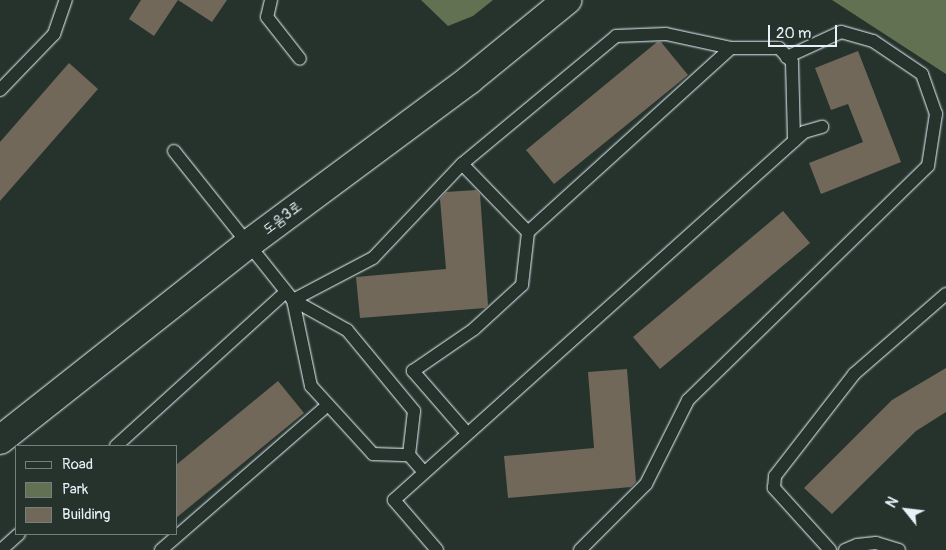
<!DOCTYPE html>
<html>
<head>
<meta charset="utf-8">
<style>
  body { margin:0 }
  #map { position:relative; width:946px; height:550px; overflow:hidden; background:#26332d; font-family:Pangolin,"Poor Story",sans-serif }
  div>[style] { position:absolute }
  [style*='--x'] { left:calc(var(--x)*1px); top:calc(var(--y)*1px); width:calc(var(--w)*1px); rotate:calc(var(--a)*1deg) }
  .green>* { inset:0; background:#627152 }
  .building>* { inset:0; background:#71685a }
  .roads { filter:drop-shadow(0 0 1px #e8f1f8) drop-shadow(0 0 1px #e8f1f8) }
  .service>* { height:12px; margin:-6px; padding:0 6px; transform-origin:6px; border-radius:6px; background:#26332d }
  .tertiary>* { height:28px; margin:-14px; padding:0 14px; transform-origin:14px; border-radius:14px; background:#26332d }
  span { translate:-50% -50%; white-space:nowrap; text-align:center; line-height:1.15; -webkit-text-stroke:4px #26332d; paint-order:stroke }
  .street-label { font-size:15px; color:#e8f1f8 }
  .legend { position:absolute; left:15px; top:445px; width:162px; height:90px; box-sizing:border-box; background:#26332d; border:1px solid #747f7e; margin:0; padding:6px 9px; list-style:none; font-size:15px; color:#e8f1f8 }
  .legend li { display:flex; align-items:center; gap:10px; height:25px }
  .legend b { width:25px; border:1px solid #747f7e }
  .north { position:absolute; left:881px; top:485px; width:50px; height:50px; -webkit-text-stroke:4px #26332d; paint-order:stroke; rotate:299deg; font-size:14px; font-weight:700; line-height:20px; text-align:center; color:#e8f1f8 }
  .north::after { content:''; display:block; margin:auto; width:18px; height:22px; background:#e8f1f8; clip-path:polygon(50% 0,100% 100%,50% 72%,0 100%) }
  .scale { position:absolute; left:768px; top:25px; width:69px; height:22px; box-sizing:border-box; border:2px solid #e8f1f8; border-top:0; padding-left:6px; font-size:15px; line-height:18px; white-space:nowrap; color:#e8f1f8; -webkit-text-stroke:4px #26332d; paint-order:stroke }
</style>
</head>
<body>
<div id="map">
  <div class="green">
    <i style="clip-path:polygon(421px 0,493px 0,473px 16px,448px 26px)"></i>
    <i style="clip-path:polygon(832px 0,946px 0,946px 74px)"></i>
  </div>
  <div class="building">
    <i style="clip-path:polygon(141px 0,227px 0,212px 22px,178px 0,154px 36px,129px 19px)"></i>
    <i style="clip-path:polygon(657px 42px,661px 42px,688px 75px,554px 184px,526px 150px)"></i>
    <i style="clip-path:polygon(858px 51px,901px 162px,821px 194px,809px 163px,863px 142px,848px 104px,831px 110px,815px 68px)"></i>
    <i style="clip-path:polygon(69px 63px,98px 89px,0 201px,0 142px)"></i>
    <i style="clip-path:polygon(476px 190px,480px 194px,488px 305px,485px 308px,360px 318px,356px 277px,446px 269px,440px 199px,446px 192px)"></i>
    <i style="clip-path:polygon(783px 211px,810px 243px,660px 369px,633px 337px)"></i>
    <i style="clip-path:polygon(946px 368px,946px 412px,916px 431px,832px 514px,804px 488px,892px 400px)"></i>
    <i style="clip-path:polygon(627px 369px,636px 482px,631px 487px,508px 498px,504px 456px,594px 448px,588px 372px)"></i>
    <i style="clip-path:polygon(278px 381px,304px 413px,176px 518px,176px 465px)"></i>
  </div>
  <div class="roads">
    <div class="service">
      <i style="--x:271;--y:0;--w:17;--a:103"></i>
      <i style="--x:267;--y:17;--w:53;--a:51.8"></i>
      <i style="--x:0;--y:90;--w:78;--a:-46"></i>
      <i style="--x:54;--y:34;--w:36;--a:-71"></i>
      <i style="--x:174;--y:151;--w:191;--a:51.4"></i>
      <i style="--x:293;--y:300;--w:62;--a:29.1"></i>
      <i style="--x:347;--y:330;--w:105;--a:50.4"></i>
      <i style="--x:414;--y:411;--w:44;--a:96.5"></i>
      <i style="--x:462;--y:164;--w:95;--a:45.9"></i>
      <i style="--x:293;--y:300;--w:90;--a:-27.7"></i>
      <i style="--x:373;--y:258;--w:129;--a:-46.6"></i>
      <i style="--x:462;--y:164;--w:200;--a:-39.7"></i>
      <i style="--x:616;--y:36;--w:50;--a:-2.3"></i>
      <i style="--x:666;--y:34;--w:66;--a:12.2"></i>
      <i style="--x:293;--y:300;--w:88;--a:78.2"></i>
      <i style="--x:311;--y:386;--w:92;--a:47.6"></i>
      <i style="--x:373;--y:454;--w:36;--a:2"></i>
      <i style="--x:409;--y:455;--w:21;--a:49"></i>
      <i style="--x:466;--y:432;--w:81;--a:-131"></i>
      <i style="--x:413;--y:371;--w:74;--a:-34.5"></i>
      <i style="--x:474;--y:329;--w:65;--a:-42.5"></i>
      <i style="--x:522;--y:285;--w:53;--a:-83.5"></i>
      <i style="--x:528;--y:232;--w:274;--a:-42.2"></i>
      <i style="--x:731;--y:48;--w:48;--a:0"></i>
      <i style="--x:779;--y:48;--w:19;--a:47"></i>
      <i style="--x:792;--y:62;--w:79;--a:88.5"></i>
      <i style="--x:116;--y:446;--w:229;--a:-42.2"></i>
      <i style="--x:1;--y:550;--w:24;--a:-42"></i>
      <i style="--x:161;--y:550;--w:221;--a:-41"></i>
      <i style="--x:437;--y:550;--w:66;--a:-130.7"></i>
      <i style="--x:394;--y:500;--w:551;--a:-41.91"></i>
      <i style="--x:804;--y:132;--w:19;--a:-16"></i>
      <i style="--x:580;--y:550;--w:93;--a:-45"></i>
      <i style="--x:646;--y:484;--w:94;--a:-63.4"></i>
      <i style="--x:688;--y:400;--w:335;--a:-44.3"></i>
      <i style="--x:928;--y:166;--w:53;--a:-81.3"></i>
      <i style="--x:936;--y:114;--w:42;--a:-109.3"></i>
      <i style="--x:922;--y:74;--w:59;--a:-146"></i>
      <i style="--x:873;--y:41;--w:33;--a:-164"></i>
      <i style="--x:841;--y:32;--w:60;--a:155.2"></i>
      <i style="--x:830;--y:550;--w:84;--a:-132.1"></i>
      <i style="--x:774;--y:488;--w:12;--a:-85"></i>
      <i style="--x:775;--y:476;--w:129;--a:-52.2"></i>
      <i style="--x:854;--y:374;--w:122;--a:-41"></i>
      <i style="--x:845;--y:550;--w:13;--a:-23"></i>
      <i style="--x:857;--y:545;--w:19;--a:-6"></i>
      <i style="--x:876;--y:543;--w:24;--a:17"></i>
    </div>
    <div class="tertiary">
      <i style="--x:0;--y:440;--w:315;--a:-38.3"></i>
      <i style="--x:247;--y:245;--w:277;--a:-36.6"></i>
      <i style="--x:469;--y:80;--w:127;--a:-39.2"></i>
    </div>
  </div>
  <div class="street-label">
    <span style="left:282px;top:218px;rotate:-37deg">도움3로</span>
  </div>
  <ul class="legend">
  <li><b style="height:6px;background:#26332d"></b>Road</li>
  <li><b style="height:14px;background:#627152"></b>Park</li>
  <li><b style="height:14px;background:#71685a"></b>Building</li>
  </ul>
  <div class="north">N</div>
  <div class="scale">20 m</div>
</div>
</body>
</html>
